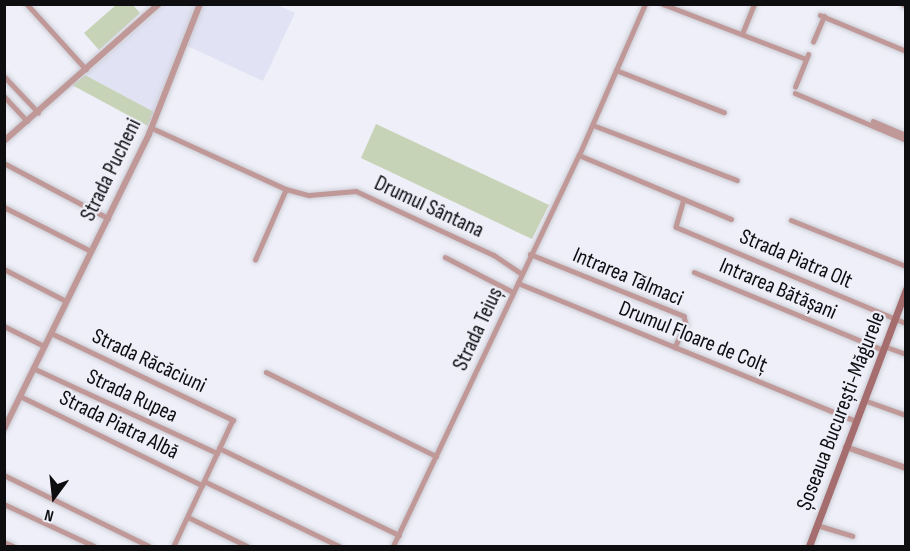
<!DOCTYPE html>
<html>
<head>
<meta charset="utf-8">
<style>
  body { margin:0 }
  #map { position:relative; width:910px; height:551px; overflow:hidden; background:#eeeff8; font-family:"Sofia Sans Condensed",sans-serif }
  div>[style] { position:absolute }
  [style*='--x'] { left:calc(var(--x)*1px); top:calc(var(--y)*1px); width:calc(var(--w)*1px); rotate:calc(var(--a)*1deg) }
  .built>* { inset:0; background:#e1e2f3 }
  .green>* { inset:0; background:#c7d3b6 }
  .roads { filter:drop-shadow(0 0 2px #cacbd3) drop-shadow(0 0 2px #cacbd3) }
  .minor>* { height:4.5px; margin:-2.25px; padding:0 2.25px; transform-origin:2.25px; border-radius:2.25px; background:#c09898 }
  .tertiary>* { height:6px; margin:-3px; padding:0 3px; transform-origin:3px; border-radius:3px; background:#c09898 }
  .secondary>* { height:7px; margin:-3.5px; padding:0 3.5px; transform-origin:3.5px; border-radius:3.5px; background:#a56d6e }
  span { translate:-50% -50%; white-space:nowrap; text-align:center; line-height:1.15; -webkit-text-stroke:4.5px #eeeff8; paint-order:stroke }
  .street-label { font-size:22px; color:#0e0e11 }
  .frame { position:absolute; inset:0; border:6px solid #0e0e11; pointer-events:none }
  .north { position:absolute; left:24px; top:467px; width:60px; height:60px; -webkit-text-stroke:4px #eeeff8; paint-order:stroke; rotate:195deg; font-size:16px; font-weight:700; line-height:24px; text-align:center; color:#0e0e11 }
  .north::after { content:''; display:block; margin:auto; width:21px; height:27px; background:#0e0e11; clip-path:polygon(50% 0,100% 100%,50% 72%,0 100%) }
</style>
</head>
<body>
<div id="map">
  <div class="built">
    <i style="clip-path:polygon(165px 5px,277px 5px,295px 13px,263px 81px,181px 43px,154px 112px,85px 75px)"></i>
  </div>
  <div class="green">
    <i style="clip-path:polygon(116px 5px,133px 5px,140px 13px,99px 50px,84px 33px)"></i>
    <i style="clip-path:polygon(85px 75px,154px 112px,148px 126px,72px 85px)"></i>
    <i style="clip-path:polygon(376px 124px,549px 205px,532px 239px,361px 158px)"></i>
  </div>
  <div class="roads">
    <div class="minor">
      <i style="--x:27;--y:4;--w:88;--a:47.8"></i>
      <i style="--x:663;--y:4;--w:153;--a:21"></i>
      <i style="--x:903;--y:4;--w:4;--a:34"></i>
      <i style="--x:820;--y:15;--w:93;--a:22.7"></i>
      <i style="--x:742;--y:34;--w:32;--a:-68"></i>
      <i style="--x:813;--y:42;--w:28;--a:-67"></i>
      <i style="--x:616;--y:70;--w:116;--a:21.3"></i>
      <i style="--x:4;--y:76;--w:50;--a:46.6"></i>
      <i style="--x:795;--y:87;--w:35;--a:-68"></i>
      <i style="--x:795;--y:93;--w:121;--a:22.9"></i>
      <i style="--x:4;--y:96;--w:34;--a:47"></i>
      <i style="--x:873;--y:121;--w:36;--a:23"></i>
      <i style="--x:593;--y:125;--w:154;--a:20.9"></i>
      <i style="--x:152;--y:128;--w:147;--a:24.5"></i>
      <i style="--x:286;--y:189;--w:24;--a:15"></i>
      <i style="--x:309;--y:195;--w:47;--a:-4.9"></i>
      <i style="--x:356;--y:191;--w:152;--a:24.9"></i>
      <i style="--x:494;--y:255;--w:32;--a:34"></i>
      <i style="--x:579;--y:155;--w:165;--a:22.8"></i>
      <i style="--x:4;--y:163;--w:118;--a:27.9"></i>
      <i style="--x:684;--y:199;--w:29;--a:106"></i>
      <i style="--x:676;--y:227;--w:249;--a:22.7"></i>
      <i style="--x:4;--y:207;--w:97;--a:26.8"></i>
      <i style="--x:791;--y:220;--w:124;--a:21.8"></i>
      <i style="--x:530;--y:254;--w:166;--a:21.9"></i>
      <i style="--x:684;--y:316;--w:8;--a:76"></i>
      <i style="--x:686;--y:324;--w:26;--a:115"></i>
      <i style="--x:445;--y:257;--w:76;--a:27.2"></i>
      <i style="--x:255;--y:260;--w:77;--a:-66.4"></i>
      <i style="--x:4;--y:269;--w:70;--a:27.3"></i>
      <i style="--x:694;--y:272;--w:204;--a:22.4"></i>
      <i style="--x:518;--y:283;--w:365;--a:22.2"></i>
      <i style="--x:4;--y:326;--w:45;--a:26.6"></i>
      <i style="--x:51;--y:333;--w:202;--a:25.5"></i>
      <i style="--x:233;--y:420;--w:139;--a:115.1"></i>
      <i style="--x:884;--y:346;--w:23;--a:20"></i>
      <i style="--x:33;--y:368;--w:203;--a:24.8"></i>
      <i style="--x:266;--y:372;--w:190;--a:26.3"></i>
      <i style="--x:20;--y:396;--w:203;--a:26.1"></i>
      <i style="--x:864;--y:400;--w:45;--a:19.7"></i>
      <i style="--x:219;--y:448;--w:200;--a:25.8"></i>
      <i style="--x:4;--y:475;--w:161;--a:26.1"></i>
      <i style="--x:204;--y:481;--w:150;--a:25.7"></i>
      <i style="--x:4;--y:504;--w:99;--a:25"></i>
      <i style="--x:188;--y:517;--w:66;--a:26.2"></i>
      <i style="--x:817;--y:525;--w:37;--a:17"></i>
      <i style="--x:4;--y:542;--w:10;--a:24"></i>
      <i style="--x:393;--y:546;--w:433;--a:-64.6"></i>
      <i style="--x:579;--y:155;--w:165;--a:-66.4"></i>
    </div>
    <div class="tertiary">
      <i style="--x:4;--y:141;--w:207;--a:-41.5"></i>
      <i style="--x:4;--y:429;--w:329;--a:-63.8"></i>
      <i style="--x:149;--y:134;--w:140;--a:-68.6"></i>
      <i style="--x:846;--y:447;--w:64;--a:19.3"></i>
    </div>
    <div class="secondary">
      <i style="--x:809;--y:546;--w:275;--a:-69.3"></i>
    </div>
  </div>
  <div class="street-label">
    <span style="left:111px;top:170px;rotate:-64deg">Strada Pucheni</span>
    <span style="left:429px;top:207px;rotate:25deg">Drumul Sântana</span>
    <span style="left:796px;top:259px;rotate:23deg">Strada Piatra Olt</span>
    <span style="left:628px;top:277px;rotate:23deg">Intrarea Tălmaci</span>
    <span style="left:778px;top:289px;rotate:23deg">Intrarea Bătășani</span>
    <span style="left:478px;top:329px;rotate:-65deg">Strada Teiuș</span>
    <span style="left:693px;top:337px;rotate:22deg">Drumul Floare de Colț</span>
    <span style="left:149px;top:361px;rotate:25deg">Strada Răcăciuni</span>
    <span style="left:132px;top:396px;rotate:25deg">Strada Rupea</span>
    <span style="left:841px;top:411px;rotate:-69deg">Șoseaua București-Măgurele</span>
    <span style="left:119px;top:425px;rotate:26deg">Strada Piatra Albă</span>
  </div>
  <div class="frame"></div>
  <div class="north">N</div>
</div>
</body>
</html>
